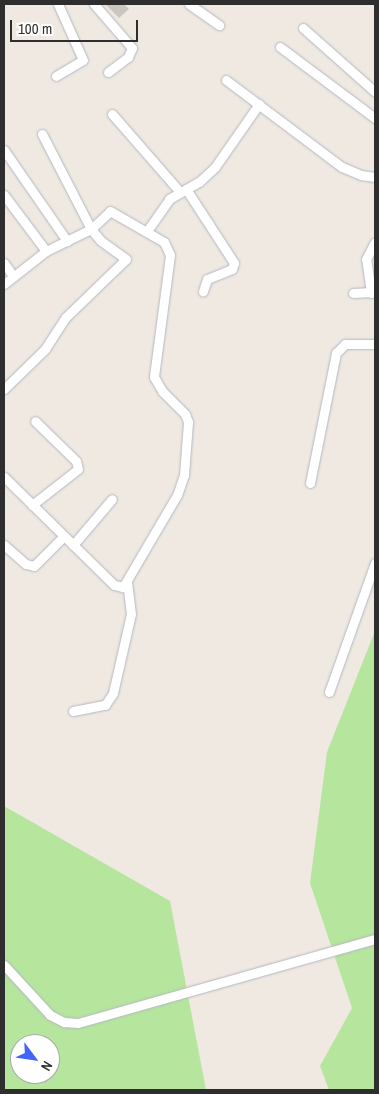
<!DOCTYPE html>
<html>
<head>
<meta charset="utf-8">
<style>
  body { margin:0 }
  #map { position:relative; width:379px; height:1094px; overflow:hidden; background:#efe9e1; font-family:"Archivo Narrow",sans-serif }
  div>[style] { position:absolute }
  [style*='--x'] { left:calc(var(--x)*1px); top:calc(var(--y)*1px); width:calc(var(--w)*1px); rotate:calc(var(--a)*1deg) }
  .green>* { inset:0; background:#b6e59e }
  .building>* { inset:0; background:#cbc7bf }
  .roads { filter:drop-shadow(0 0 1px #b4b7c1) drop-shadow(0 0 1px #b4b7c1) }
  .minor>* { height:9px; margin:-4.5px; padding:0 4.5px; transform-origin:4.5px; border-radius:4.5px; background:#fff }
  span { translate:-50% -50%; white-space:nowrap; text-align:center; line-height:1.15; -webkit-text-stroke:4px #fff; paint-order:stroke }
  .frame { position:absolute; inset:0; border:5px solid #2e2e2e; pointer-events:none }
  .north { position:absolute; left:10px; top:1034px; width:50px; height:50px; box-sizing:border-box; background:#fff; border:1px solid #ababab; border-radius:50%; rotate:121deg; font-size:14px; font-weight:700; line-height:20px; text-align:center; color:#2e2e2e }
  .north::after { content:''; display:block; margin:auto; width:18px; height:22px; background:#4264fb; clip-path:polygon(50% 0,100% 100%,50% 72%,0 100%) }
  .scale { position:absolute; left:10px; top:20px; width:128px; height:22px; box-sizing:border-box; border:2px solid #2e2e2e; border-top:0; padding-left:6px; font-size:15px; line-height:18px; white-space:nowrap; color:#2e2e2e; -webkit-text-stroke:4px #fff; paint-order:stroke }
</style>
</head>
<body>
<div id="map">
  <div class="green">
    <i style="clip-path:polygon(375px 631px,375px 1090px,329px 1090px,320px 1066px,352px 1008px,310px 883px,327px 752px)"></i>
    <i style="clip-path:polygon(evenodd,4px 806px,170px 901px,206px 1090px,4px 1090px,4px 806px,20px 1044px,50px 1044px,50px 1074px,20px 1074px,20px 1044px)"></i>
  </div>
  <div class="building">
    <i style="clip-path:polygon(105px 4px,124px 4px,129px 9px,119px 18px)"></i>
  </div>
  <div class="roads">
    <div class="minor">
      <i style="--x:94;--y:4;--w:58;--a:49.2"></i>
      <i style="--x:132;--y:48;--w:10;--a:114"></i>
      <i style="--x:128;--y:57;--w:25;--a:143"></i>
      <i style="--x:189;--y:4;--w:37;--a:35"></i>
      <i style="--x:303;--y:28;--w:96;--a:41.6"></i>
      <i style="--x:280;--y:47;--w:119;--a:36.8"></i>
      <i style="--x:56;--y:76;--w:31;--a:-31"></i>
      <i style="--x:83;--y:60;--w:61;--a:-114.1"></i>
      <i style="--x:226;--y:80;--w:145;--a:36.9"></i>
      <i style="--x:342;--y:167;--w:21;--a:23"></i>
      <i style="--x:361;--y:175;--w:14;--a:8"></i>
      <i style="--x:112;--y:114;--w:103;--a:48.9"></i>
      <i style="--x:4;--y:150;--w:111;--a:55.3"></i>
      <i style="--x:186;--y:189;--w:88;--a:57"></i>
      <i style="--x:234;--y:263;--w:6;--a:108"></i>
      <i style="--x:232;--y:269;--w:27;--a:158"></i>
      <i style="--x:207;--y:279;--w:13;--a:108"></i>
      <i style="--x:4;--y:195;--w:70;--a:53.1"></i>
      <i style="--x:147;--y:231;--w:39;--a:-55"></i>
      <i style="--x:169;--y:199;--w:34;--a:-30"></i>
      <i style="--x:199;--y:182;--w:22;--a:-43"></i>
      <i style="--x:215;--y:167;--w:77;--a:-55.1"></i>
      <i style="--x:4;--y:263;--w:16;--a:55"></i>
      <i style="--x:4;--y:284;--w:53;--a:-38.2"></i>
      <i style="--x:46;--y:251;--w:50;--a:-26.1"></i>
      <i style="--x:91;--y:229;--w:26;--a:-43"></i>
      <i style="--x:110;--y:211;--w:62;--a:29.9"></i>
      <i style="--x:164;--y:242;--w:14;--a:65"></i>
      <i style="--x:170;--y:255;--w:123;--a:97.5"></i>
      <i style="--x:154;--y:377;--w:16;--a:60"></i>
      <i style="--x:162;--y:391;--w:33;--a:45"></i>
      <i style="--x:185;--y:414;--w:9;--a:69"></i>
      <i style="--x:188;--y:422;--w:53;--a:94.3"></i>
      <i style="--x:184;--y:475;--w:21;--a:109"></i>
      <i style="--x:177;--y:495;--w:107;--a:120.4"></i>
      <i style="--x:123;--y:587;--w:9;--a:-167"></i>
      <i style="--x:114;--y:585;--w:154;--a:-135.5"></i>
      <i style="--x:353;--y:293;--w:22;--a:-3"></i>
      <i style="--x:371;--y:293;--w:34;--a:-98"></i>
      <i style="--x:366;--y:259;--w:19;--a:-62"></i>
      <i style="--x:4;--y:389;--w:57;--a:-44.3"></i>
      <i style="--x:45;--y:349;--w:38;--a:-57"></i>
      <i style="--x:66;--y:317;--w:83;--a:-44"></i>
      <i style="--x:126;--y:259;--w:31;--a:-144"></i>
      <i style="--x:101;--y:241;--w:16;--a:-130"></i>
      <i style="--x:91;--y:229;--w:107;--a:-117.3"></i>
      <i style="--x:310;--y:483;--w:133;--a:-78.7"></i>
      <i style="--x:336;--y:353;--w:13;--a:-45"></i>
      <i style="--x:345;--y:344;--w:30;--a:0"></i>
      <i style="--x:32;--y:505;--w:58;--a:-38"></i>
      <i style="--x:78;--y:469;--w:8;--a:-104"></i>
      <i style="--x:76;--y:461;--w:57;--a:-135.7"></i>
      <i style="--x:4;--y:545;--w:29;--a:41"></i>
      <i style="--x:26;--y:564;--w:8;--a:14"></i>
      <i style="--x:34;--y:566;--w:42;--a:-45"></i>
      <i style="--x:73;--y:545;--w:60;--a:-49.7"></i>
      <i style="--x:329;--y:692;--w:137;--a:-70.4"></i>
      <i style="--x:73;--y:711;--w:33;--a:-11"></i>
      <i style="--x:105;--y:705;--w:14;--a:-56"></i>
      <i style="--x:113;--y:693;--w:81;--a:-77.2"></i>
      <i style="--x:131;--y:614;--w:31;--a:-97"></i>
      <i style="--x:4;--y:965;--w:68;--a:47.4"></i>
      <i style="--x:50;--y:1015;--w:16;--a:27"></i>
      <i style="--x:64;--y:1022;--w:14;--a:4"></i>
      <i style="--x:78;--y:1023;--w:309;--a:-15.8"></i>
    </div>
  </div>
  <div class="frame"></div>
  <div class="north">N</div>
  <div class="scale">100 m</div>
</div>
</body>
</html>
